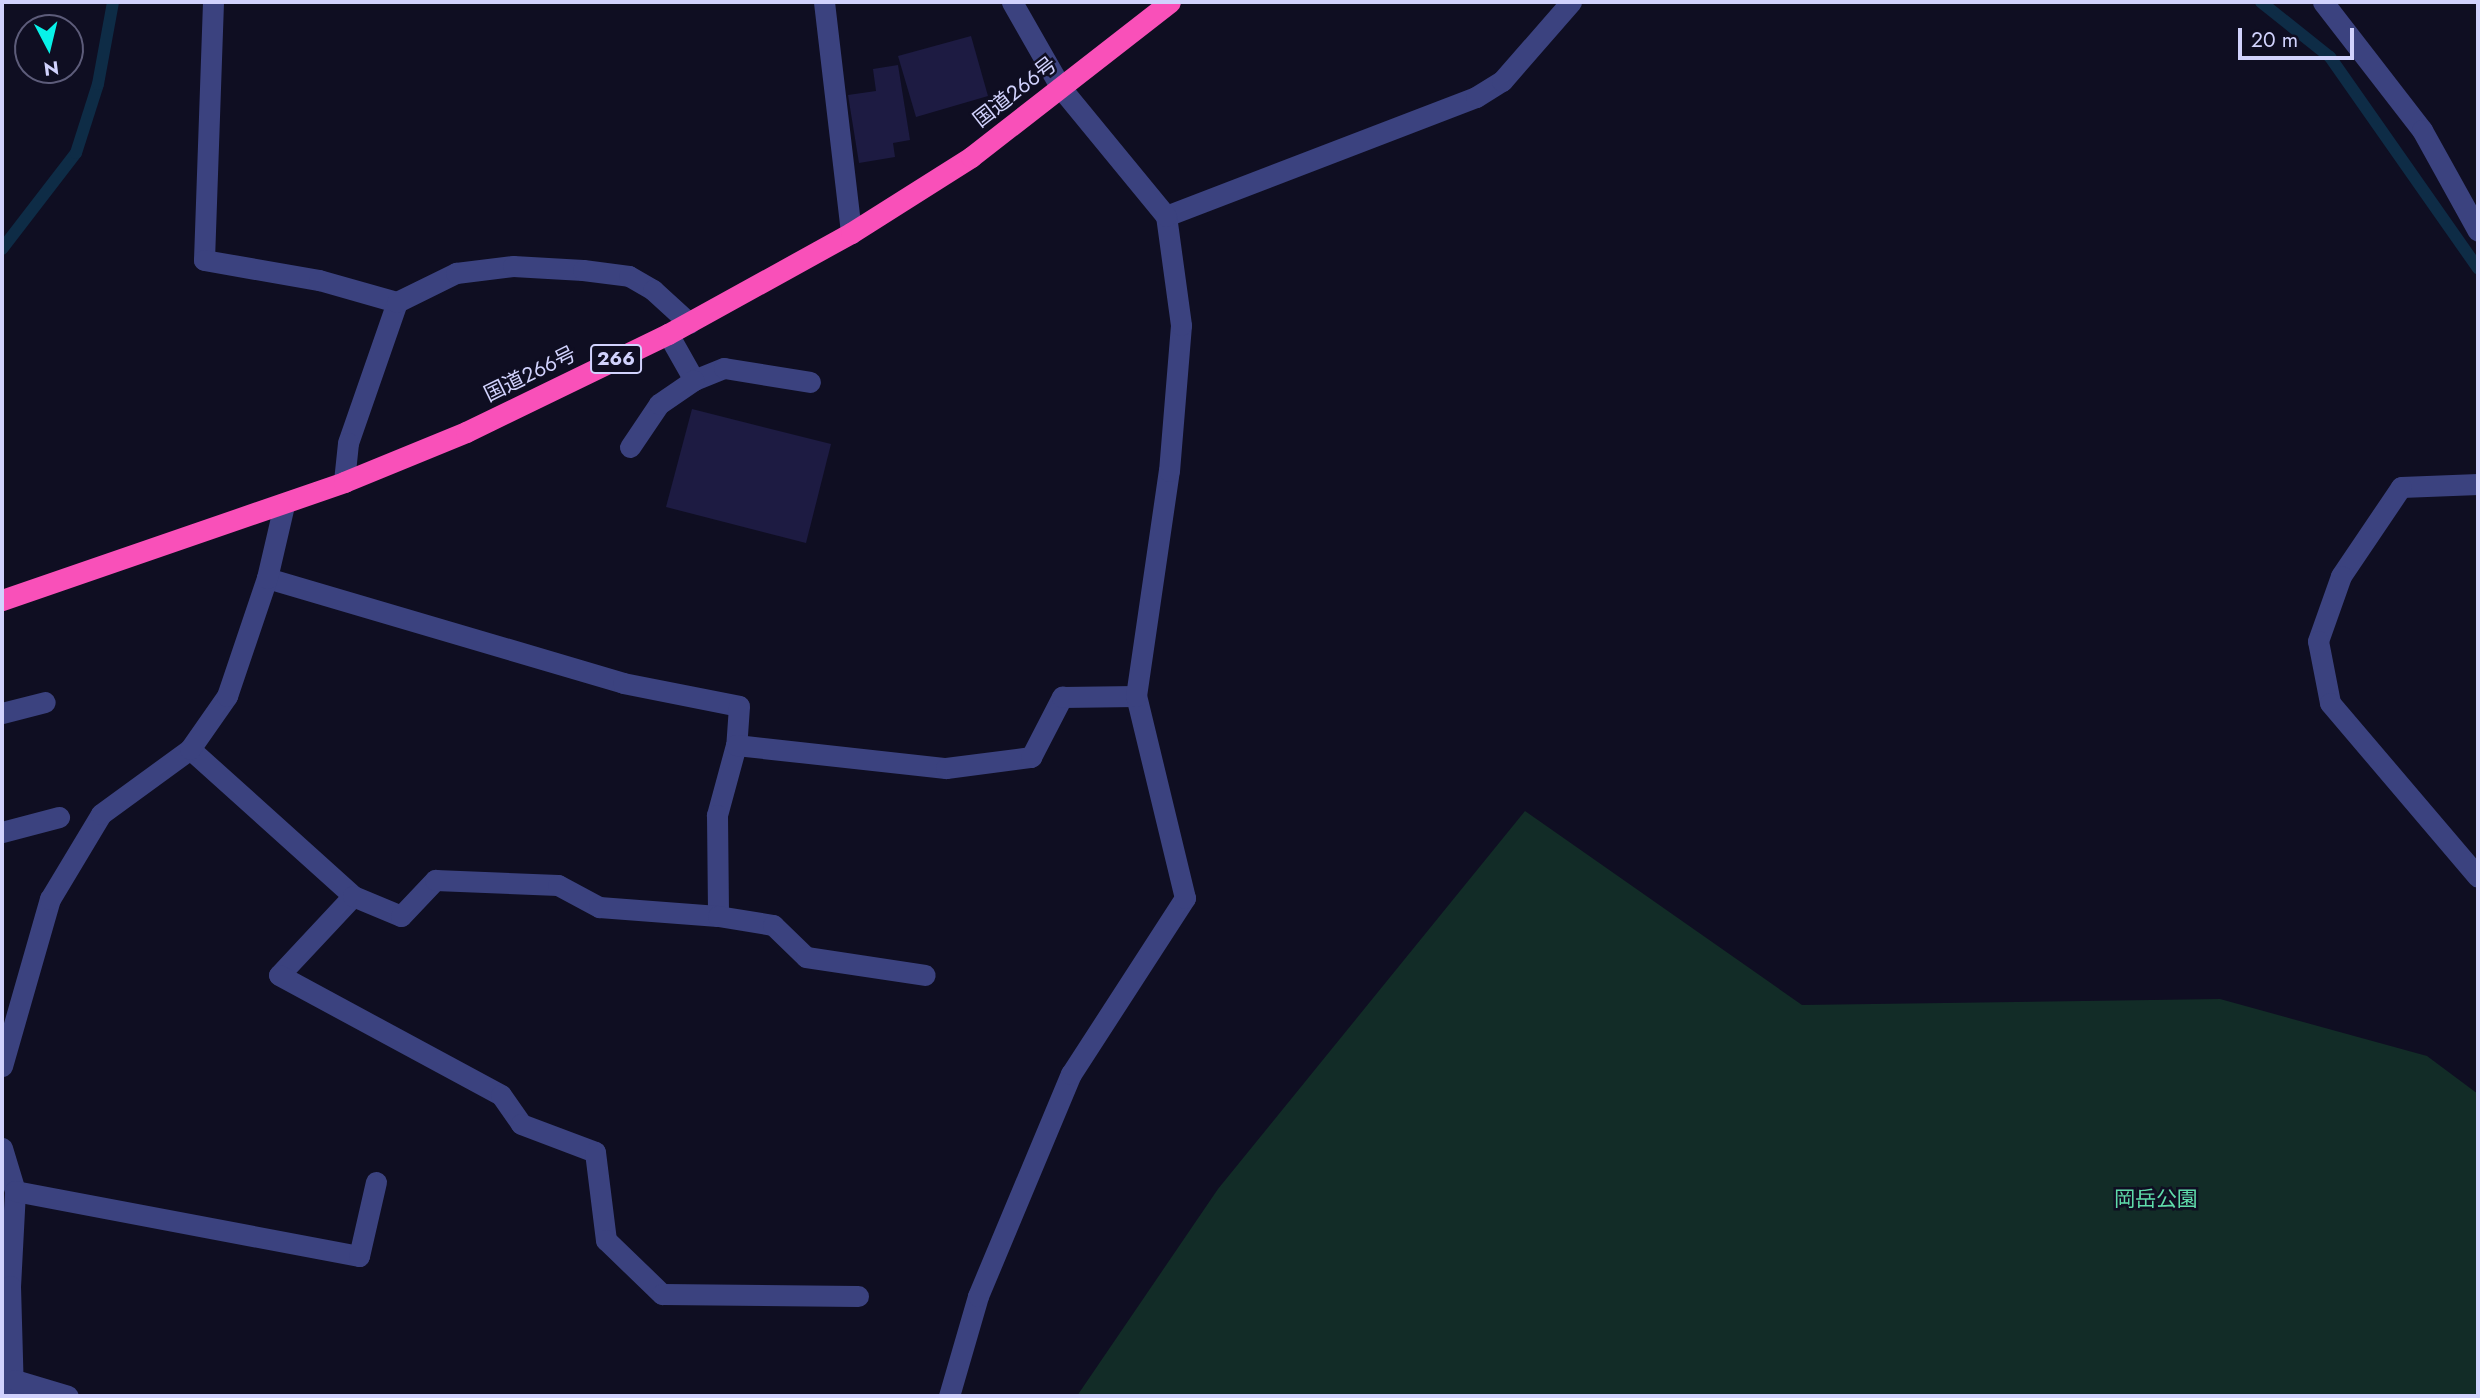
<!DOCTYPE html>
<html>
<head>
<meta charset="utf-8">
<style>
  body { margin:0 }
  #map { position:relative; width:2480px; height:1398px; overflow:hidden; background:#0f0e22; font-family:Jost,"Noto Sans JP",sans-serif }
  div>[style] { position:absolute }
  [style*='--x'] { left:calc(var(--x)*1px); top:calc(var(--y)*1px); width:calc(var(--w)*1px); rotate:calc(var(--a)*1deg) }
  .green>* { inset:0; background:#122c27 }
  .stream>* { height:12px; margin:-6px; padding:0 6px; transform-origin:6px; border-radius:6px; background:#0e2c46 }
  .building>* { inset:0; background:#1d1b42 }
  .minor>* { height:21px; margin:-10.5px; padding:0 10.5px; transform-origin:10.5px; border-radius:10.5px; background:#3b427f }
  .highway>* { height:21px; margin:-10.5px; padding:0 10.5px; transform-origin:10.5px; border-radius:10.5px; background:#f950b9 }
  span { translate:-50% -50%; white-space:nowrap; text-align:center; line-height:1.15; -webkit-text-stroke:5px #0f0e22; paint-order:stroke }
  .shield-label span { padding:2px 5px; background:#0f0e22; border:2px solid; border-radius:5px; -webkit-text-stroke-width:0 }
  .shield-label { font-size:19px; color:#d1d2fd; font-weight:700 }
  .street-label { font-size:21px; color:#d1d2fd }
  .park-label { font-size:21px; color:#5fdbaa }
  .frame { position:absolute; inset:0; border:4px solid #d1d2fd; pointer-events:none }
  .north { position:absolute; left:14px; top:14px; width:70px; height:70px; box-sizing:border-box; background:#0f0e22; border:2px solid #5d5c7a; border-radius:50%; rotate:173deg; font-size:19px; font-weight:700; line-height:28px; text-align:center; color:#d1d2fd }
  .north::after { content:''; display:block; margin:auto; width:24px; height:32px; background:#08f2e8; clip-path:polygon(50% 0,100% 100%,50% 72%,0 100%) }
  .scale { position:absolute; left:2238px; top:28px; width:116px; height:32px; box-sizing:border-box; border:4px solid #d1d2fd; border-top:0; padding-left:9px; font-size:21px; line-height:24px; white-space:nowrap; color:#d1d2fd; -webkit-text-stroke:5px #0f0e22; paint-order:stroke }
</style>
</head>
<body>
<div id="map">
  <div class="green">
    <i style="clip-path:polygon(1525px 811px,1802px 1005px,2220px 999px,2427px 1056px,2478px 1094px,2478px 1396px,1077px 1396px,1218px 1189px)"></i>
  </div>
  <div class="stream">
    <i style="--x:2261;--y:2;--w:88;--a:38.6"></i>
    <i style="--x:2330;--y:57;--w:258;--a:55"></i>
    <i style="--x:2;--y:249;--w:121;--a:-52.4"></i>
    <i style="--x:76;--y:153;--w:72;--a:-72.3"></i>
    <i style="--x:98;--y:84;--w:83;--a:-79.6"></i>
  </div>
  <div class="building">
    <i style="clip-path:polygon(971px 36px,988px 96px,916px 117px,898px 56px)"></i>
    <i style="clip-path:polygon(898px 65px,910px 140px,893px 143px,895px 157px,859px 163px,848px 95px,876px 91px,873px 69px)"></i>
    <i style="clip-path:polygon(692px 409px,831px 444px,806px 543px,666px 507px)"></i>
  </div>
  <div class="minor">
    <i style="--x:213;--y:2;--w:258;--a:92"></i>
    <i style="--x:204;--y:260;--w:117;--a:9.9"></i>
    <i style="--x:319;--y:280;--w:81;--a:15.8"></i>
    <i style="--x:397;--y:302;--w:149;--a:109.2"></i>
    <i style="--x:348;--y:443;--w:39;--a:96"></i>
    <i style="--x:824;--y:2;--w:233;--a:83.3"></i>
    <i style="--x:2323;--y:2;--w:162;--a:52.3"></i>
    <i style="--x:2422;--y:130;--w:115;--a:61"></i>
    <i style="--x:1166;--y:216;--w:332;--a:-21"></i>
    <i style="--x:1476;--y:97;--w:31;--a:-32"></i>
    <i style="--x:1502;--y:81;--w:105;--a:-48.9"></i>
    <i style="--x:397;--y:302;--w:66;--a:-26.2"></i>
    <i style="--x:456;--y:273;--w:57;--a:-7"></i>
    <i style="--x:513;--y:266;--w:70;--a:3.3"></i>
    <i style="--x:583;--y:270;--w:46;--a:7.4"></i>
    <i style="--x:629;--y:276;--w:28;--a:30"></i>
    <i style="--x:653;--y:290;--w:49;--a:42.5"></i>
    <i style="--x:668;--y:334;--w:53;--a:60.5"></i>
    <i style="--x:694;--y:380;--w:32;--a:-22"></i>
    <i style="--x:724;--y:368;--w:87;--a:9.2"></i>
    <i style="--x:630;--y:447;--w:52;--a:-56"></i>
    <i style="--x:659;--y:404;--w:42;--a:-34.4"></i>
    <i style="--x:2478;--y:484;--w:77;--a:177.8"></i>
    <i style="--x:2401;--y:487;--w:107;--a:124"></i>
    <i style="--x:2341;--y:576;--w:69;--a:109.5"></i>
    <i style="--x:2318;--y:641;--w:63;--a:79"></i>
    <i style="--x:2330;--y:703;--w:228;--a:49.6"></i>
    <i style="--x:267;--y:578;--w:371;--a:16.4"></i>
    <i style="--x:623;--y:683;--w:118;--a:11.2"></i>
    <i style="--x:739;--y:706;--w:39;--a:94"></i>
    <i style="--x:736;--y:745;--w:73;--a:105.2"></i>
    <i style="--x:717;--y:815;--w:101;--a:89.4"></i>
    <i style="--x:2;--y:713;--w:44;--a:-14.3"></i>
    <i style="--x:736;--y:745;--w:211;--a:6.3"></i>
    <i style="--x:946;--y:768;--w:86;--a:-7.4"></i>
    <i style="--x:1031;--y:757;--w:68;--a:-62.7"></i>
    <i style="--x:1062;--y:697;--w:74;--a:-0.8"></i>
    <i style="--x:190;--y:749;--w:219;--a:42"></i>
    <i style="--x:353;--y:896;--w:108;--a:133.1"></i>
    <i style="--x:279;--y:975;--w:252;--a:28.4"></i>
    <i style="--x:501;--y:1095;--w:35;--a:55"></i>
    <i style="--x:521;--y:1124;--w:79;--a:20.7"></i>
    <i style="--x:595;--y:1152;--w:89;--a:82.9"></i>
    <i style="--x:606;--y:1240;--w:78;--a:44"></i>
    <i style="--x:662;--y:1294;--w:196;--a:0.6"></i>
    <i style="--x:2;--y:832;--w:59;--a:-14.7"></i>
    <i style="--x:353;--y:896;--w:52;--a:22.6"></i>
    <i style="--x:401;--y:916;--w:50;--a:-46.6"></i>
    <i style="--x:435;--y:880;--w:123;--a:2.3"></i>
    <i style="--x:558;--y:885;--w:47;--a:28.2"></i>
    <i style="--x:599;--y:907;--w:119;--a:4.3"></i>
    <i style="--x:718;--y:916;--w:56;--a:9.3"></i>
    <i style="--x:773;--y:925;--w:46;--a:44.1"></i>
    <i style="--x:806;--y:957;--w:120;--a:8.6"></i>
    <i style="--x:2;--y:1066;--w:174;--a:-74"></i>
    <i style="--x:50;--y:899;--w:99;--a:-59"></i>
    <i style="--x:101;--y:814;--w:110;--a:-36.1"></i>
    <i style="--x:190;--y:749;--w:65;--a:-55.1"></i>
    <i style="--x:227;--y:696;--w:125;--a:-71.3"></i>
    <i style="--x:267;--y:578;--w:75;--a:-76.9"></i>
    <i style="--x:2;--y:1148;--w:45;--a:73.2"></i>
    <i style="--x:15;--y:1191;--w:95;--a:93"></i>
    <i style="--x:10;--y:1286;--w:110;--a:88.4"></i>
    <i style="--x:15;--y:1191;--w:350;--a:10.7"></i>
    <i style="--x:359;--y:1256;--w:76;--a:-77.1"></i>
    <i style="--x:15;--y:1380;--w:55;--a:16.8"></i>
    <i style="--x:949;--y:1396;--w:104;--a:-73.8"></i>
    <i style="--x:978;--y:1296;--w:241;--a:-67.3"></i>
    <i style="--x:1071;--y:1074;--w:210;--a:-57.1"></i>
    <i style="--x:1185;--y:898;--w:208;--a:-103.6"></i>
    <i style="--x:1136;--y:696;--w:227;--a:-81.7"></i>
    <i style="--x:1169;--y:471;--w:146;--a:-85.3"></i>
    <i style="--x:1181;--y:325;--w:110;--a:-97.8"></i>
    <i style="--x:1166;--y:216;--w:166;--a:-129.4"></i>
    <i style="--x:1061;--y:88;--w:99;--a:-119.7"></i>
  </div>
  <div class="highway">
    <i style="--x:2;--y:600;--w:362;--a:-19"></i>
    <i style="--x:344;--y:482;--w:132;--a:-22.3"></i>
    <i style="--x:466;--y:432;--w:225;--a:-25.9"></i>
    <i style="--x:668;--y:334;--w:209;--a:-28.9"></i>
    <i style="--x:851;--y:233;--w:142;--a:-32.3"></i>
    <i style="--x:971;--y:157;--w:252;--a:-37.9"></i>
  </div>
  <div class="shield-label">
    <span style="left:616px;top:359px">266</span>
  </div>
  <div class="street-label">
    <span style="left:1015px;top:92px;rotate:-38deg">国道266号</span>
    <span style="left:530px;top:374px;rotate:-26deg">国道266号</span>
  </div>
  <div class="park-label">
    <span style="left:2156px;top:1199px">岡岳公園</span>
  </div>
  <div class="frame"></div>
  <div class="north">N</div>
  <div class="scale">20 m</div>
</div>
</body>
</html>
